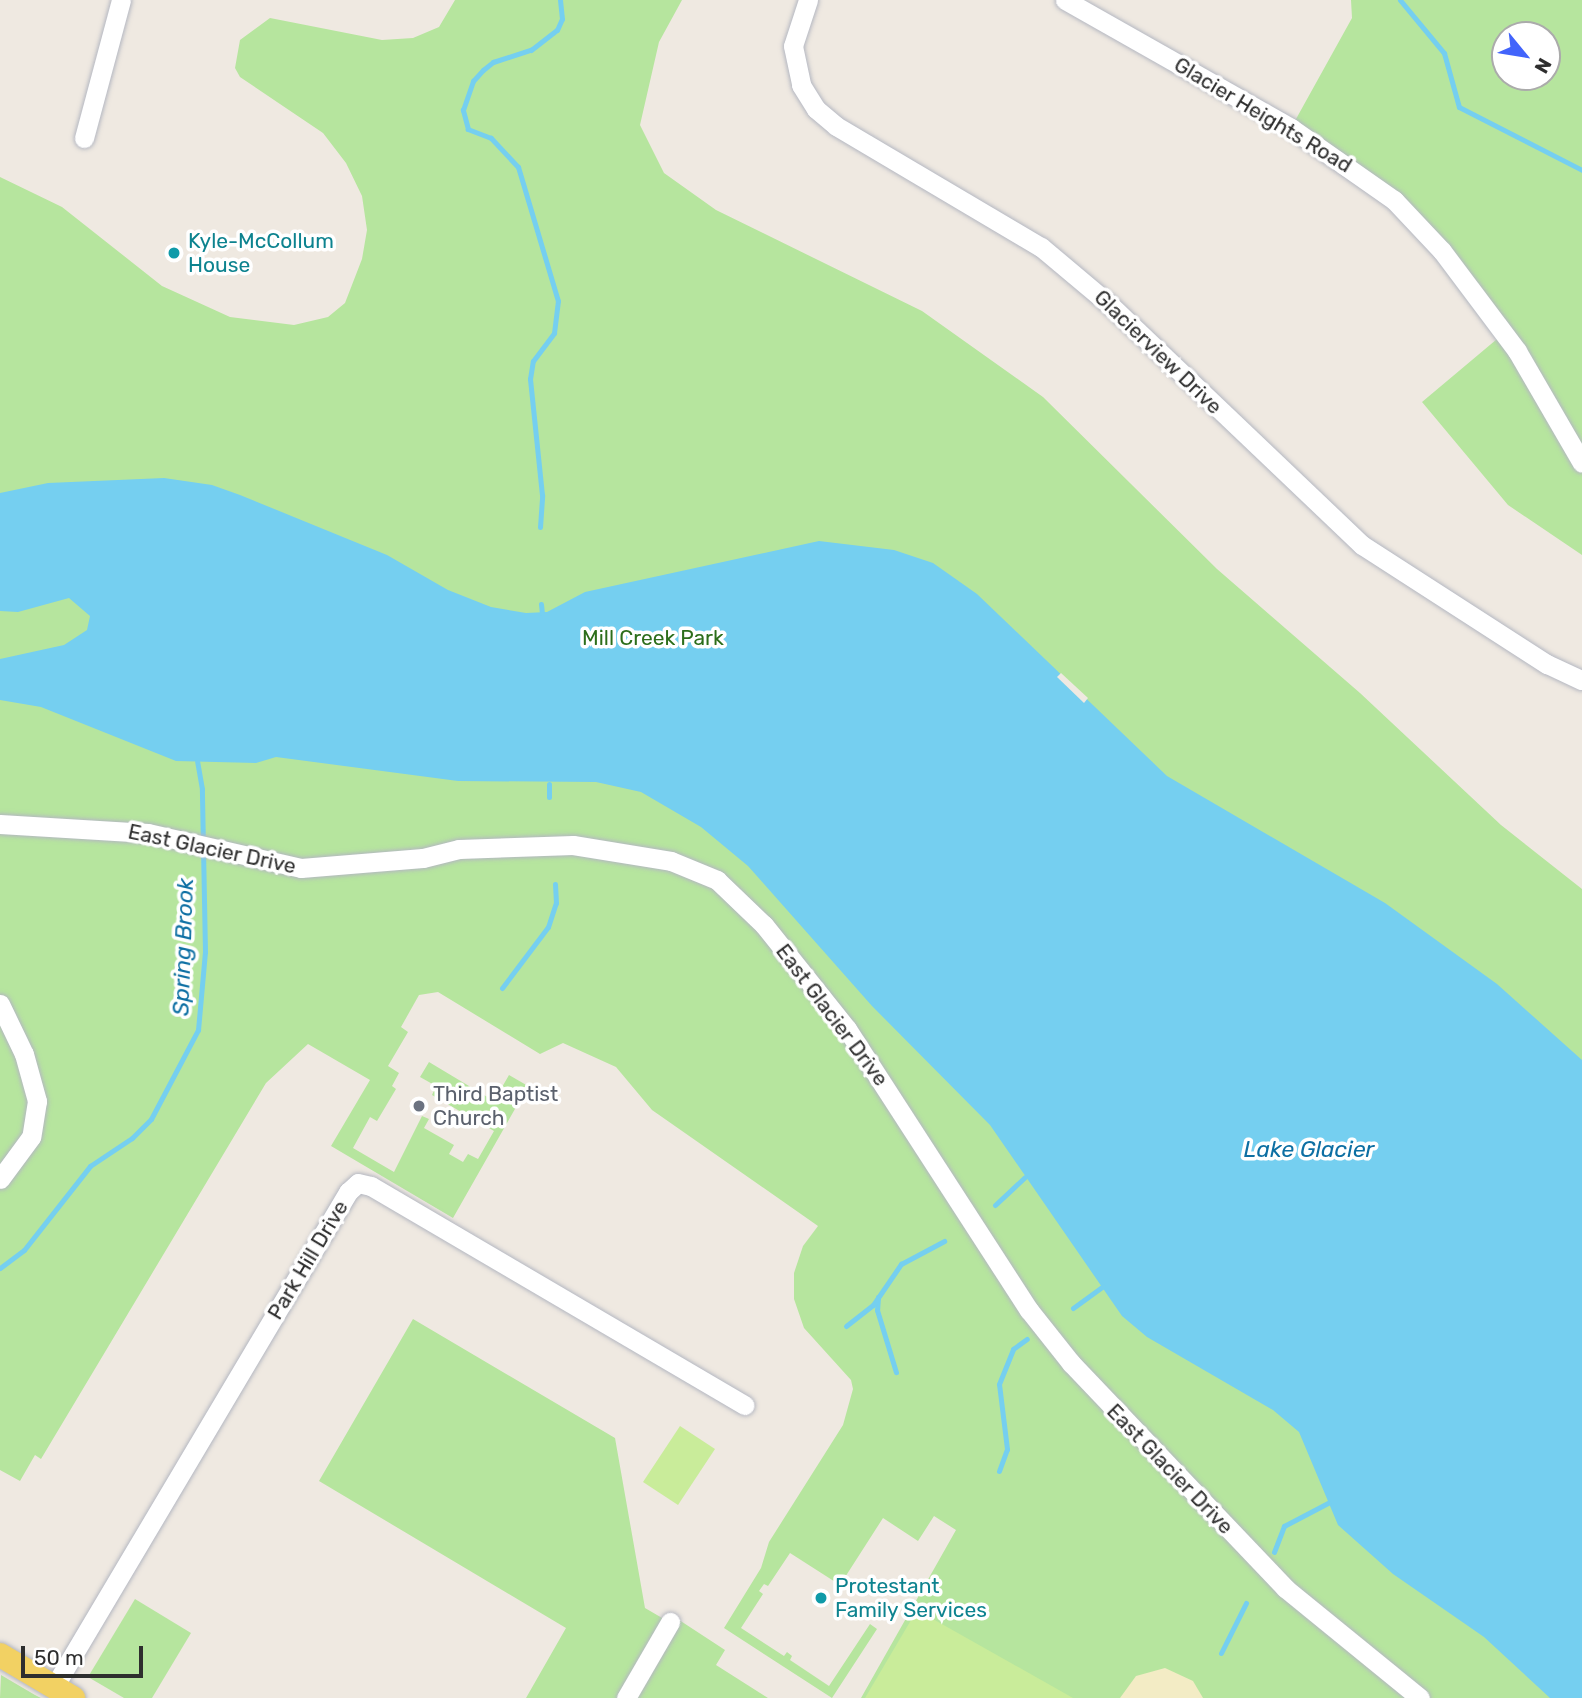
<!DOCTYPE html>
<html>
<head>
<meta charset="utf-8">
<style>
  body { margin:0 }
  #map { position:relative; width:1582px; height:1698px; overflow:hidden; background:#efe9e1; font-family:Rubik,sans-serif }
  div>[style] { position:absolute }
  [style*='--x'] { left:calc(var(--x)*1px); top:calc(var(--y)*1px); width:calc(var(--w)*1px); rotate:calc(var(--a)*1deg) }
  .green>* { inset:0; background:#b6e59e }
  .sand>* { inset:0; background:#f3ecc5 }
  .pitch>* { inset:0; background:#c9ec9a }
  .water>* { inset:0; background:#75cff0 }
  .pier>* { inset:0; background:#efe9e1 }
  .stream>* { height:5px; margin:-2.5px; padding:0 2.5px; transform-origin:2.5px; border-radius:2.5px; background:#75cff0 }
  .roads { filter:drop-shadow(0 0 2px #b4b7c1) drop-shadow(0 0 2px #b4b7c1) }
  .minor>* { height:19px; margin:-9.5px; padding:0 9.5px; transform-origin:9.5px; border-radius:9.5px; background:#fff }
  .major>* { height:24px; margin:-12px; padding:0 12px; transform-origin:12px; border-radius:12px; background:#f2d163 }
  .dots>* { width:19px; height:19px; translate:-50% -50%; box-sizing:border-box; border:4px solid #fff; border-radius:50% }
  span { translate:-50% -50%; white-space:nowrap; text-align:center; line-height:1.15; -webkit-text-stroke:7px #fff; paint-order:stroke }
  .street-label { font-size:21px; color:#2e2e2e }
  .culture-label { font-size:21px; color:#0d838f }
  .left { translate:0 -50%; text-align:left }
  .park-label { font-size:21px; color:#2c6e1b }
  .worship-label { font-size:21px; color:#5b616d }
  .water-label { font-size:23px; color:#0d6fa3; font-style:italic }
  .north { position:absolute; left:1491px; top:21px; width:70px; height:70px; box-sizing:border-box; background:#fff; border:2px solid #ababab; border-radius:50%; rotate:120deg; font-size:19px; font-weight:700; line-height:28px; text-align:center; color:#2e2e2e }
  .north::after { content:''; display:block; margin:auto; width:24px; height:32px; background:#4264fb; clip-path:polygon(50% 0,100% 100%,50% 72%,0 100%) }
  .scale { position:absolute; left:21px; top:1646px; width:122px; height:32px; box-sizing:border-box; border:4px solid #2e2e2e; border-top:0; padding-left:9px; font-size:21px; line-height:24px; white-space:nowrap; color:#2e2e2e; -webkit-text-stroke:5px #fff; paint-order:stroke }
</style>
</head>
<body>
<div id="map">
  <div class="green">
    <i style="clip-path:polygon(455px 0,682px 0,659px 42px,640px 125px,664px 173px,716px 210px,922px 311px,1043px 397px,1217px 569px,1360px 693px,1501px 825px,1582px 889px,1582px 1698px,861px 1698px,956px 1530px,934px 1516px,918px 1541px,883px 1518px,840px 1585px,790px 1553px,768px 1586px,764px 1584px,759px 1591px,763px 1594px,741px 1628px,784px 1656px,787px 1652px,792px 1656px,790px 1660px,829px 1686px,870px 1624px,877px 1629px,832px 1698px,724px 1628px,761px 1568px,769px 1542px,843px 1425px,853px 1389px,851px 1380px,804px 1328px,794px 1299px,794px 1273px,803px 1246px,818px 1226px,652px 1110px,616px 1067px,563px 1043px,540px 1054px,438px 992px,419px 995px,401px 1027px,408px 1032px,388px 1066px,399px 1073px,392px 1086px,396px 1089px,377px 1121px,370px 1117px,353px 1148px,394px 1172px,422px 1116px,429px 1119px,424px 1128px,454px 1145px,449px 1154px,463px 1162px,468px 1154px,478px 1159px,494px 1131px,432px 1095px,436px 1086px,420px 1077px,429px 1062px,494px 1101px,509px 1075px,528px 1086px,453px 1218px,331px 1146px,370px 1080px,308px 1044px,266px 1083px,41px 1459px,35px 1455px,20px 1481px,0 1470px,0 177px,62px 207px,162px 286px,230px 317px,294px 325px,328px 317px,345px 303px,362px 259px,367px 230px,362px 196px,346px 163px,323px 133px,240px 77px,235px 68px,240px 40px,270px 18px,382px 40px,413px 38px,439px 27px)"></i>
    <i style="clip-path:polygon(evenodd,1351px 0,1582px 0,1582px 555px,1508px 505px,1422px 402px,1503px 334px,1442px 251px,1291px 128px,1352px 18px,1351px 0,1505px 35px,1547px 35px,1547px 77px,1505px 77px,1505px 35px)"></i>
    <i style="clip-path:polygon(413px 1319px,615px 1438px,645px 1608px,669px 1622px,673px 1616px,725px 1650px,716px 1665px,768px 1698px,526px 1698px,566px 1628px,319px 1481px)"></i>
    <i style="clip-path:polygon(135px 1599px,191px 1633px,152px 1698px,124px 1698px,88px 1677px)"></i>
    <i style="clip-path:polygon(1px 1675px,35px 1695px,41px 1698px,0 1698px)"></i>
  </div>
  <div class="sand">
    <i style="clip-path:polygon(1165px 1668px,1193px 1681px,1203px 1698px,1120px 1698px,1136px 1676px)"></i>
  </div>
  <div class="pitch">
    <i style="clip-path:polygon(680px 1426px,715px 1449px,678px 1505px,643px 1482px)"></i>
    <i style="clip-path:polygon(917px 1610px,1073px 1698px,865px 1698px)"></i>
  </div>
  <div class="water">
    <i style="clip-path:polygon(164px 478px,212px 485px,240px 495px,387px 555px,448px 590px,491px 607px,526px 613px,547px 612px,585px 592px,819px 541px,894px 550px,933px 563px,977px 594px,1167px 776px,1385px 903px,1497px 984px,1582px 1060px,1582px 1698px,1550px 1698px,1484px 1637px,1393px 1574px,1338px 1525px,1299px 1432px,1273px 1410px,1147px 1337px,1122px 1316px,990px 1125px,872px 1006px,748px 866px,701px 827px,641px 792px,596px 782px,458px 781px,276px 757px,256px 763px,176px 761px,41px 707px,0 700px,0 659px,64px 645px,87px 630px,90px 616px,69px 598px,18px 612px,0 611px,0 493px,48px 483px)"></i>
  </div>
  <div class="pier">
    <i style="clip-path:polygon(1061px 673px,1088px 698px,1084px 703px,1057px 677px)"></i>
  </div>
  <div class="stream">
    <i style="--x:1400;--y:0;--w:69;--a:50.3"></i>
    <i style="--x:1444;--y:53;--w:56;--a:74.5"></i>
    <i style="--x:1459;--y:107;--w:138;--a:27.1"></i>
    <i style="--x:540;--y:527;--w:32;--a:-86"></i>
    <i style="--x:542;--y:495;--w:117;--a:-95.9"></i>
    <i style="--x:530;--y:379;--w:18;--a:-81"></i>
    <i style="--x:533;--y:361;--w:35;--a:-53"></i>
    <i style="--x:554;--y:333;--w:32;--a:-83"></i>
    <i style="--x:558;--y:301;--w:140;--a:-106.6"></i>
    <i style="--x:518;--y:167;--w:40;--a:-133"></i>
    <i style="--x:491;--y:138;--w:25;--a:-159"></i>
    <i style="--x:468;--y:129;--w:20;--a:-105"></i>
    <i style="--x:463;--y:110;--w:31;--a:-71"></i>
    <i style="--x:473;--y:81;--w:15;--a:-48"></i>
    <i style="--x:483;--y:70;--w:13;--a:-39"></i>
    <i style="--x:493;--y:62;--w:40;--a:-18"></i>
    <i style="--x:531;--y:50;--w:33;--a:-38"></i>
    <i style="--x:557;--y:30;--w:12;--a:-66"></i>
    <i style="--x:562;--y:19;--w:19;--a:-96"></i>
    <i style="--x:541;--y:604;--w:9;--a:84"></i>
    <i style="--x:549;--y:784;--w:13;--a:90"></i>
    <i style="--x:502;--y:988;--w:76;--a:-53"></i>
    <i style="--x:548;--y:927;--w:25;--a:-72"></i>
    <i style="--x:556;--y:903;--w:19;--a:-93"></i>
    <i style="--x:995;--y:1205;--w:41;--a:-43"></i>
    <i style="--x:0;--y:1268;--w:30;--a:-37"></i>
    <i style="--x:24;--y:1250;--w:107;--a:-51.8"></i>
    <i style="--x:90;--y:1166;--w:50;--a:-33.7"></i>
    <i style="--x:132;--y:1138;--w:27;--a:-45"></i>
    <i style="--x:151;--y:1119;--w:101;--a:-62.2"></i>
    <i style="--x:198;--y:1030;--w:78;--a:-84.9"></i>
    <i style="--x:205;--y:952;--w:163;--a:-91.1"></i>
    <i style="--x:202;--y:789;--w:28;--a:-100"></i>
    <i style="--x:878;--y:1297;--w:13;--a:94"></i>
    <i style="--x:877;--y:1310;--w:65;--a:73"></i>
    <i style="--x:1073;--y:1308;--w:37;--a:-36"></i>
    <i style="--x:846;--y:1326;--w:34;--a:-38"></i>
    <i style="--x:873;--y:1305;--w:50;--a:-55.7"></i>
    <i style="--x:901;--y:1264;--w:49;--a:-28.1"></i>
    <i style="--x:999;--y:1471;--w:23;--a:-70"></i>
    <i style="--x:1007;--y:1449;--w:65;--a:-97"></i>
    <i style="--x:999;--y:1384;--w:38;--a:-68"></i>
    <i style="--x:1013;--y:1349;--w:17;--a:-36"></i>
    <i style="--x:1274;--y:1552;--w:28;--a:-69"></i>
    <i style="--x:1284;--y:1526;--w:50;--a:-27.6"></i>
    <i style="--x:1221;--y:1653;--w:56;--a:-63.4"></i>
  </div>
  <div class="roads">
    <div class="minor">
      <i style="--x:808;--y:0;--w:48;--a:108.1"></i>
      <i style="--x:793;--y:46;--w:40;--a:78"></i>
      <i style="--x:801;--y:85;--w:28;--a:58"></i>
      <i style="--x:816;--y:109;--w:26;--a:40"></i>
      <i style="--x:836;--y:126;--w:238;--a:30.6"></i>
      <i style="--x:1041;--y:247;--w:90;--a:40"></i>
      <i style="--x:1110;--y:305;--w:348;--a:43.6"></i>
      <i style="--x:1362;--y:545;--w:220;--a:32.8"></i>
      <i style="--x:1547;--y:664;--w:38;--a:25"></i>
      <i style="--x:1065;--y:0;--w:260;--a:29.5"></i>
      <i style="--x:1291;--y:128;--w:126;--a:35"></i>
      <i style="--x:1394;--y:200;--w:70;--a:46.7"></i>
      <i style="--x:1442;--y:251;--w:125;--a:53.1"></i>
      <i style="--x:1517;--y:351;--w:129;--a:59.9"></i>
      <i style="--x:84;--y:138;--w:143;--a:-75"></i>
      <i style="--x:0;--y:824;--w:148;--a:3.5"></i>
      <i style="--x:148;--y:833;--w:157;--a:12.9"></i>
      <i style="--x:301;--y:868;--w:122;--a:-4.7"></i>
      <i style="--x:423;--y:858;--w:37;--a:-14"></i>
      <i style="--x:459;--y:849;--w:114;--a:-2"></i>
      <i style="--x:573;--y:845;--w:99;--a:9.3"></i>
      <i style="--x:671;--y:861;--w:50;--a:22.4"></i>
      <i style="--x:717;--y:880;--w:65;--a:43.8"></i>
      <i style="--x:764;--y:925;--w:133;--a:51.4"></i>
      <i style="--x:847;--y:1029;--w:335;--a:57.1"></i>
      <i style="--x:1029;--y:1310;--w:68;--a:51.6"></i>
      <i style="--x:1071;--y:1363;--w:311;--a:46.4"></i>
      <i style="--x:1285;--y:1588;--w:174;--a:39.2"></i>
      <i style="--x:0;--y:1004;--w:55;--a:64.4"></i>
      <i style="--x:24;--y:1054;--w:49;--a:74.5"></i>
      <i style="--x:37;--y:1101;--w:36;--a:99"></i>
      <i style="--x:31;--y:1137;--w:52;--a:126.4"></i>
      <i style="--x:54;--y:1687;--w:576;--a:-59.29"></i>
      <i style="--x:348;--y:1192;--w:13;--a:-42"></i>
      <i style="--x:358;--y:1183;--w:13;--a:13"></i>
      <i style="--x:371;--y:1186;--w:433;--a:30.4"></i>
      <i style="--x:626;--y:1698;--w:88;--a:-59.9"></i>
    </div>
    <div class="major">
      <i style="--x:0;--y:1655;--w:85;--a:30.5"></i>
    </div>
  </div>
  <div class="dots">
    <i style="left:174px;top:253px;background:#0f9aa8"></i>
    <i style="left:419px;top:1106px;background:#6b7280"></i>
    <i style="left:821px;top:1598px;background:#0f9aa8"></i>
  </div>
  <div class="street-label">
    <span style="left:1263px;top:115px;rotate:31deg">Glacier Heights Road</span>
    <span style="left:1158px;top:352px;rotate:44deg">Glacierview Drive</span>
    <span style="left:212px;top:849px;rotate:12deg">East Glacier Drive</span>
    <span style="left:832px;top:1015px;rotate:53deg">East Glacier Drive</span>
    <span style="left:308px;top:1260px;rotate:-59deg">Park Hill Drive</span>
    <span style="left:1170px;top:1469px;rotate:46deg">East Glacier Drive</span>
  </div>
  <div class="culture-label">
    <span class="left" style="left:188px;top:253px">Kyle-McCollum<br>House</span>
    <span class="left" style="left:835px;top:1598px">Protestant<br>Family Services</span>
  </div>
  <div class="park-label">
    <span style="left:653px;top:638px">Mill Creek Park</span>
  </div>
  <div class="worship-label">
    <span class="left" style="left:433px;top:1106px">Third Baptist<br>Church</span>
  </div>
  <div class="water-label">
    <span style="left:183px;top:947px;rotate:-88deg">Spring Brook</span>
    <span style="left:1309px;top:1149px">Lake Glacier</span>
  </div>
  <div class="north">N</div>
  <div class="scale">50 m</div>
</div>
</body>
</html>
